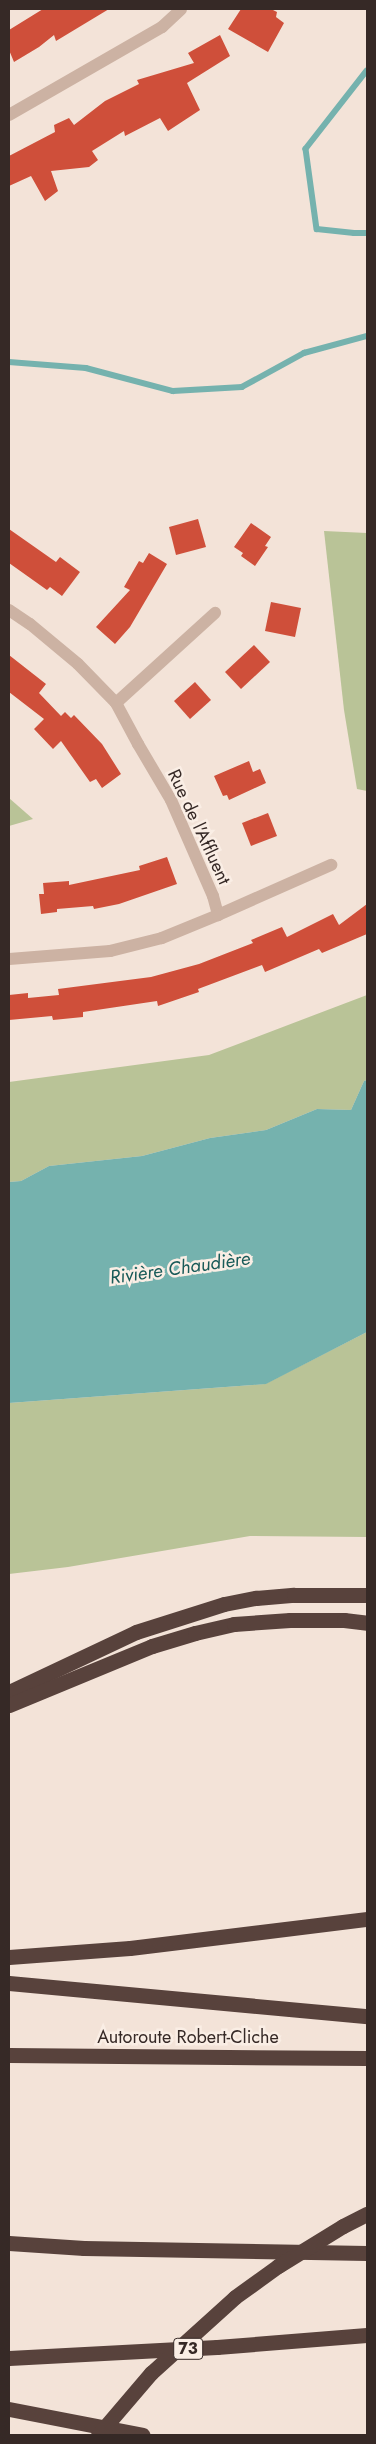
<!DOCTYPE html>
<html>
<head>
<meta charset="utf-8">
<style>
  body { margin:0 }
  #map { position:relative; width:376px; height:2444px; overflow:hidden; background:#f3e3d8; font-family:Jost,sans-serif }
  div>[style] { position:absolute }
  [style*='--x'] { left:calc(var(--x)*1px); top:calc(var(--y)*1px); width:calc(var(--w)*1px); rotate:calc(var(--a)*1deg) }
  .green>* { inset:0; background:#b9c397 }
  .water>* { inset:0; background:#75b2ae }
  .stream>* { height:5.5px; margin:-2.75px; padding:0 2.75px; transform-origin:2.75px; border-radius:2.75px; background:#75b2ae }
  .building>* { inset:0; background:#cf4f3a }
  .street>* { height:12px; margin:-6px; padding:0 6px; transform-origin:6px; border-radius:6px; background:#ccb2a3 }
  .highway>* { height:15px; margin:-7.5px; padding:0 7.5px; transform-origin:7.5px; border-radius:7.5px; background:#58423c }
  span { translate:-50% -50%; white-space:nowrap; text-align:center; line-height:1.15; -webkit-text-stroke:5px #faeee5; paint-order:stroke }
  .shield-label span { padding:1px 4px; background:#faeee5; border:1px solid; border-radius:4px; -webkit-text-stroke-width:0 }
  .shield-label { font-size:16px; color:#362926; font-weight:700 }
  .street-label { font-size:18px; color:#362926 }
  .water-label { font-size:19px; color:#185a58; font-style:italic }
  .frame { position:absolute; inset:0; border:10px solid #362926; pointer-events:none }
</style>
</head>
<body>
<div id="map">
  <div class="green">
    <i style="clip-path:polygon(324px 531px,367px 533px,367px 791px,357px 789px,344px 710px)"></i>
    <i style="clip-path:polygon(9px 798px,33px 819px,9px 826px)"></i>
    <i style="clip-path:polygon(367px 995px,367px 1080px,364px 1081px,351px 1110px,317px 1109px,266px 1130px,210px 1138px,142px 1156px,49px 1166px,21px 1181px,9px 1182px,9px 1082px,209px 1055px)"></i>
    <i style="clip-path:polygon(367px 1332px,367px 1537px,250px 1536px,68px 1567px,9px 1574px,9px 1403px,265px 1384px)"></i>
  </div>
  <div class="water">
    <i style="clip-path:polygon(367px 1080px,367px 1332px,266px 1384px,9px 1403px,9px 1182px,21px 1181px,49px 1166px,142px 1156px,210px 1138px,266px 1130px,317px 1109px,351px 1110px,364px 1081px)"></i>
  </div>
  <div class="stream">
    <i style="--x:367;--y:71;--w:99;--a:128"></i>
    <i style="--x:306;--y:149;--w:81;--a:82.2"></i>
    <i style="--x:317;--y:229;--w:37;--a:6"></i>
    <i style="--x:354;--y:233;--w:13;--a:0"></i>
    <i style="--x:9;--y:362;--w:77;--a:4.5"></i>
    <i style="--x:86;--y:368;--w:90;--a:14.8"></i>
    <i style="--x:173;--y:391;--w:69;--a:-3.3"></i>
    <i style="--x:242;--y:387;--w:71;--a:-28.7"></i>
    <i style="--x:304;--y:353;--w:65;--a:-15.1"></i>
  </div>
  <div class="building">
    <i style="clip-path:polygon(43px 9px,109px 9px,56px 41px,54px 35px,39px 47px,14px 62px,9px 50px,9px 30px)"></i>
    <i style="clip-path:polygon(241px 9px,271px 9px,277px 12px,276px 17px,284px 23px,268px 52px,228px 29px)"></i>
    <i style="clip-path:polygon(220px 35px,230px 56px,187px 83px,200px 110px,168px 131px,160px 118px,125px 136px,124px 131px,92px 151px,98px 160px,89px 167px,51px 171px,58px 191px,45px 201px,31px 176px,9px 186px,9px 156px,55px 132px,54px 125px,69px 118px,74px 125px,105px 101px,139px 84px,137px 80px,194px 63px,188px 53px)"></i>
    <i style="clip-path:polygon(198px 519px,206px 547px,176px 555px,169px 527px)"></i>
    <i style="clip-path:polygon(251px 523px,271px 537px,265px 546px,268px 547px,255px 566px,241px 556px,243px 553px,234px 547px)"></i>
    <i style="clip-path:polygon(9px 529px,56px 562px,60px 557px,80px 572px,62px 596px,50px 587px,47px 590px,9px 563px)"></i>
    <i style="clip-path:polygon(149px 553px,167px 564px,130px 627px,115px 644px,96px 627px,130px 590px,124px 587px,139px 561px,143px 563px)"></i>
    <i style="clip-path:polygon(271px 602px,301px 608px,295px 637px,265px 631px)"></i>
    <i style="clip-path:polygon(254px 645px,270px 662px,241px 689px,225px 672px)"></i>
    <i style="clip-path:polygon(9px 655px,46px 684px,39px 693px,61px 716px,65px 712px,71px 718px,74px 715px,102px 744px,121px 774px,102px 788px,96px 779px,90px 782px,61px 741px,53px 749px,34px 729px,44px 719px,9px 692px)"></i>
    <i style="clip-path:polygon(195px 682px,211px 700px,190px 719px,174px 701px)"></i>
    <i style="clip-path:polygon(249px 761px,253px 772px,260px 769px,266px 783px,229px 800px,227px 795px,223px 796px,214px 776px)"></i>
    <i style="clip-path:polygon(268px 813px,277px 836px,251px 846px,242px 823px)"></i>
    <i style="clip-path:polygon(167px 857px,177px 884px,119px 904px,94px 909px,93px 906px,57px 909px,57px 912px,41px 914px,39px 894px,44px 894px,43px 883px,69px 881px,69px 885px,140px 870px,139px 866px)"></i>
    <i style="clip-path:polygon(367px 904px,367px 934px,322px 953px,319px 949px,265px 972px,262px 965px,198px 989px,199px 992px,158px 1006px,157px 1001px,83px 1012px,83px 1017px,53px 1020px,52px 1016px,9px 1020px,9px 995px,28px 993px,28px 998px,59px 995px,58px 989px,151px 977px,199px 964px,253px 943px,251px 940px,282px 927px,287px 937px,333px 914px,339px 925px)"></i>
  </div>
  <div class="street">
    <i style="--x:9;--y:115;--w:177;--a:-29.9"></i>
    <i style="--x:162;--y:27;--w:26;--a:-43"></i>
    <i style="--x:9;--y:610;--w:25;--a:34"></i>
    <i style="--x:30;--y:624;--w:62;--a:39.8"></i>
    <i style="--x:78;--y:664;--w:54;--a:45.7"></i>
    <i style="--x:116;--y:703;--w:47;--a:61.8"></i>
    <i style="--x:138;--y:744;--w:65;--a:59.5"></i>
    <i style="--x:171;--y:800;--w:105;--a:66.4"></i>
    <i style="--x:213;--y:896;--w:20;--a:75"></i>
    <i style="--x:218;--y:915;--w:61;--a:157.7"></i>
    <i style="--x:162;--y:938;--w:54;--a:166"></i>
    <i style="--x:110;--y:951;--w:101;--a:175.5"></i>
    <i style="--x:116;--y:703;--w:134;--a:-42.3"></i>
    <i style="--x:218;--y:915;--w:124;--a:-23.9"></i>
  </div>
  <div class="highway">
    <i style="--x:9;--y:1692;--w:140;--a:-25.3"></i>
    <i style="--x:136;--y:1632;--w:92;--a:-17.7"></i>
    <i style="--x:224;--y:1604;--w:33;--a:-11"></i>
    <i style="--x:256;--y:1598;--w:38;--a:-5"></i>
    <i style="--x:294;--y:1595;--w:73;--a:0"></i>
    <i style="--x:9;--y:1705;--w:155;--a:-22.4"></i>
    <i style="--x:152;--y:1646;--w:45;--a:-16.8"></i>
    <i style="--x:195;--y:1633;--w:40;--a:-13"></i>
    <i style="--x:234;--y:1624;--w:56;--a:-4.1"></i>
    <i style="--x:290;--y:1620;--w:54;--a:0"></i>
    <i style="--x:344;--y:1620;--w:23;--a:7"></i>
    <i style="--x:9;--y:1957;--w:121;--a:-4.3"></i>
    <i style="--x:130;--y:1948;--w:239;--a:-7"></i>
    <i style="--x:9;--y:1983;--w:360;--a:5.3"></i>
    <i style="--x:9;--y:2055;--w:358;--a:0.5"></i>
    <i style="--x:9;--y:2243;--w:75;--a:3.8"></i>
    <i style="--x:84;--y:2248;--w:283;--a:1"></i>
    <i style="--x:9;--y:2358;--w:208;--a:-3"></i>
    <i style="--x:217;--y:2347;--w:150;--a:-4.6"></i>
    <i style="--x:9;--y:2409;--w:136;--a:11"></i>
    <i style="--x:98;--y:2435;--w:82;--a:-49.5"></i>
    <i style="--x:151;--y:2373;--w:113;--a:-42.1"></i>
    <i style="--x:235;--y:2297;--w:53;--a:-35.8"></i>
    <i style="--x:278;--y:2266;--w:76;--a:-31.6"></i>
    <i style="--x:343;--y:2226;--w:27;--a:-27"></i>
  </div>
  <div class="shield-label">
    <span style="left:188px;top:2349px">73</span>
  </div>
  <div class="street-label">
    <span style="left:199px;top:827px;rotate:65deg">Rue de l'Affluent</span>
    <span style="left:188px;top:2037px">Autoroute Robert-Cliche</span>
  </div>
  <div class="water-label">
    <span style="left:180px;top:1268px;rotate:-8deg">Rivière Chaudière</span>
  </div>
  <div class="frame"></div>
</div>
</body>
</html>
